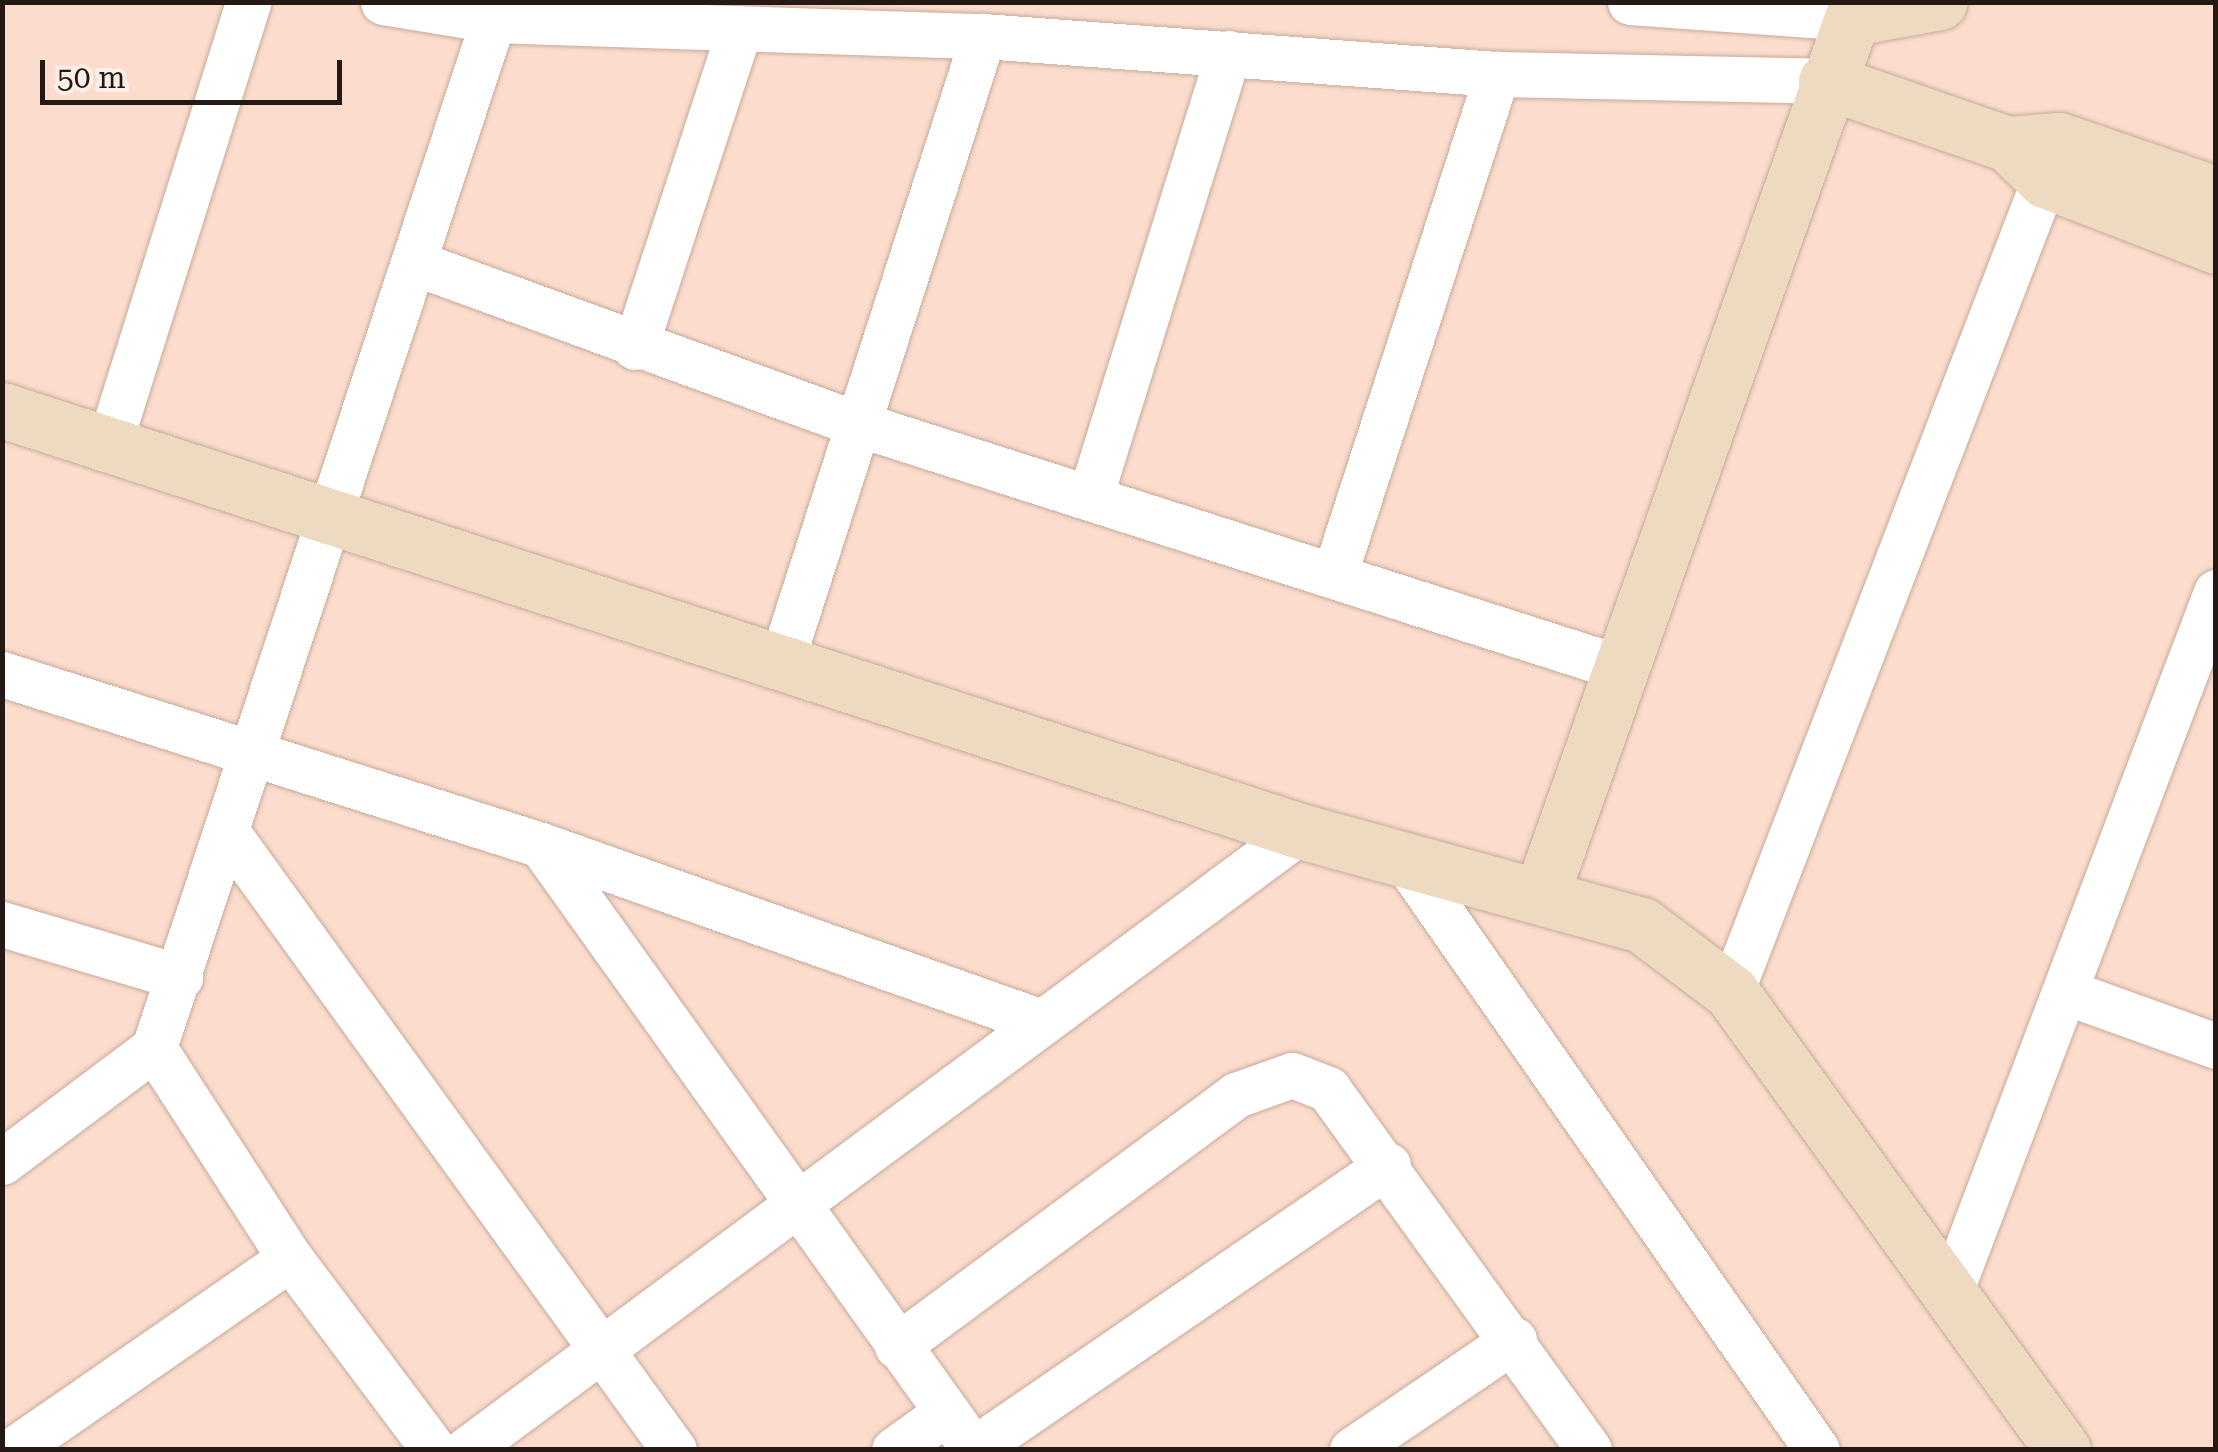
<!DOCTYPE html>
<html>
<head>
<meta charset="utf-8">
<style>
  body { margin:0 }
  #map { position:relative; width:2218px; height:1452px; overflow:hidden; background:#fcddcd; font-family:"Roboto Serif",serif }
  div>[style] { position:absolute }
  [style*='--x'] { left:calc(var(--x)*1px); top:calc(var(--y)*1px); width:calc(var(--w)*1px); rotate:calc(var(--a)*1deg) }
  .roads { filter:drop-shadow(0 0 2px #c7aa9b) drop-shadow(0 0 2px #c7aa9b) }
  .street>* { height:45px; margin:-22.5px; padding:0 22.5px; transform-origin:22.5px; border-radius:22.5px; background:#fff }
  .secondary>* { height:55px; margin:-27.5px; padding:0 27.5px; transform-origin:27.5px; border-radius:27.5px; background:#eedac0 }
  span { translate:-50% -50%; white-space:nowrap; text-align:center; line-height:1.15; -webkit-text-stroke:9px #fbefe8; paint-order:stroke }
  .frame { position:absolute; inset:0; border:5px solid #241914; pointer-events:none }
  .scale { position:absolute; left:40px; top:60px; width:302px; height:45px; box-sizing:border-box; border:5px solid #241914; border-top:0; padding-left:12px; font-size:30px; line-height:35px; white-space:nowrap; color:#241914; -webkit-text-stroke:8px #fbefe8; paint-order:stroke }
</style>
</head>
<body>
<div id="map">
  <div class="roads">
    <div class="street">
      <i style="--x:383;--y:2;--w:111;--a:9.3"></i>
      <i style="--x:493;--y:20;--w:490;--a:1.9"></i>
      <i style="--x:983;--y:36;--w:515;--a:4.23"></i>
      <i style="--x:1497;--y:74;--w:329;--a:1.2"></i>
      <i style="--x:1630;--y:2;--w:223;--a:4.1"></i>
      <i style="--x:1852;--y:18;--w:16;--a:-76"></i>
      <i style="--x:415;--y:263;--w:471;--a:20"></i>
      <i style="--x:858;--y:424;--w:801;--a:17.73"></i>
      <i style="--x:635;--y:347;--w:334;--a:-71.8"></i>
      <i style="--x:109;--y:444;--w:463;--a:-72.5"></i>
      <i style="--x:1091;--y:494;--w:462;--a:-72.7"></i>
      <i style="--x:1335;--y:573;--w:525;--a:-72.01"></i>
      <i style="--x:780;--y:666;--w:662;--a:-72.14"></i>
      <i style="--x:2;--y:674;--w:565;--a:17.6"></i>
      <i style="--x:541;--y:845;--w:525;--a:19.47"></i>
      <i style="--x:229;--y:835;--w:759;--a:54.11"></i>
      <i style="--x:541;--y:845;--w:744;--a:54.41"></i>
      <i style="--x:1403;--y:858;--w:722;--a:55.03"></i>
      <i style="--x:2;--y:924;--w:186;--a:16.6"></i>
      <i style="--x:1731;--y:992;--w:903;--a:-68.92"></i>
      <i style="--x:2066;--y:992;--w:159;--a:19.8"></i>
      <i style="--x:154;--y:1048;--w:250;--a:57.1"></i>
      <i style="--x:290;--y:1258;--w:240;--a:53.1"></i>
      <i style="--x:2;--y:1162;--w:190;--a:-36.9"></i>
      <i style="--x:154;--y:1048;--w:1101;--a:-71.75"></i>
      <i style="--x:1949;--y:1295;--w:752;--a:-69.2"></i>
      <i style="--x:897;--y:1346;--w:422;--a:-36.5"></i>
      <i style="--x:1236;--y:1095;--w:59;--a:-19.7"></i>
      <i style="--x:1292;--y:1075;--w:39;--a:21"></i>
      <i style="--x:1328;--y:1089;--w:445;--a:54.1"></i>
      <i style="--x:974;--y:1449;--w:502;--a:-34.45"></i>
      <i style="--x:13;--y:1450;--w:337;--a:-34.7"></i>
      <i style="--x:466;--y:1450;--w:1039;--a:-36.58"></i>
      <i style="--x:894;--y:1450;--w:65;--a:-35.6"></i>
      <i style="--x:1352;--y:1450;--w:196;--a:-34.2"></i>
    </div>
    <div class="secondary">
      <i style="--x:1826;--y:81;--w:193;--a:19.1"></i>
      <i style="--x:2008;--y:144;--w:51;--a:-4.5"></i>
      <i style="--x:2059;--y:140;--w:166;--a:19"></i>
      <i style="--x:2008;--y:144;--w:52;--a:44.2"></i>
      <i style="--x:2045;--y:180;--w:183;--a:21.1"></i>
      <i style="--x:2;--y:410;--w:1365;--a:17.97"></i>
      <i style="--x:1300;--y:831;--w:355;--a:15.4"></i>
      <i style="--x:1642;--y:925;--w:111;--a:37"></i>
      <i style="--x:1731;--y:992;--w:566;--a:54.06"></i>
      <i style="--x:1541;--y:895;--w:931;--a:-70.47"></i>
      <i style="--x:1852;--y:18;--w:89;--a:-10.3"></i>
    </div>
  </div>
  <div class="frame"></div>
  <div class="scale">50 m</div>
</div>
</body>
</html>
